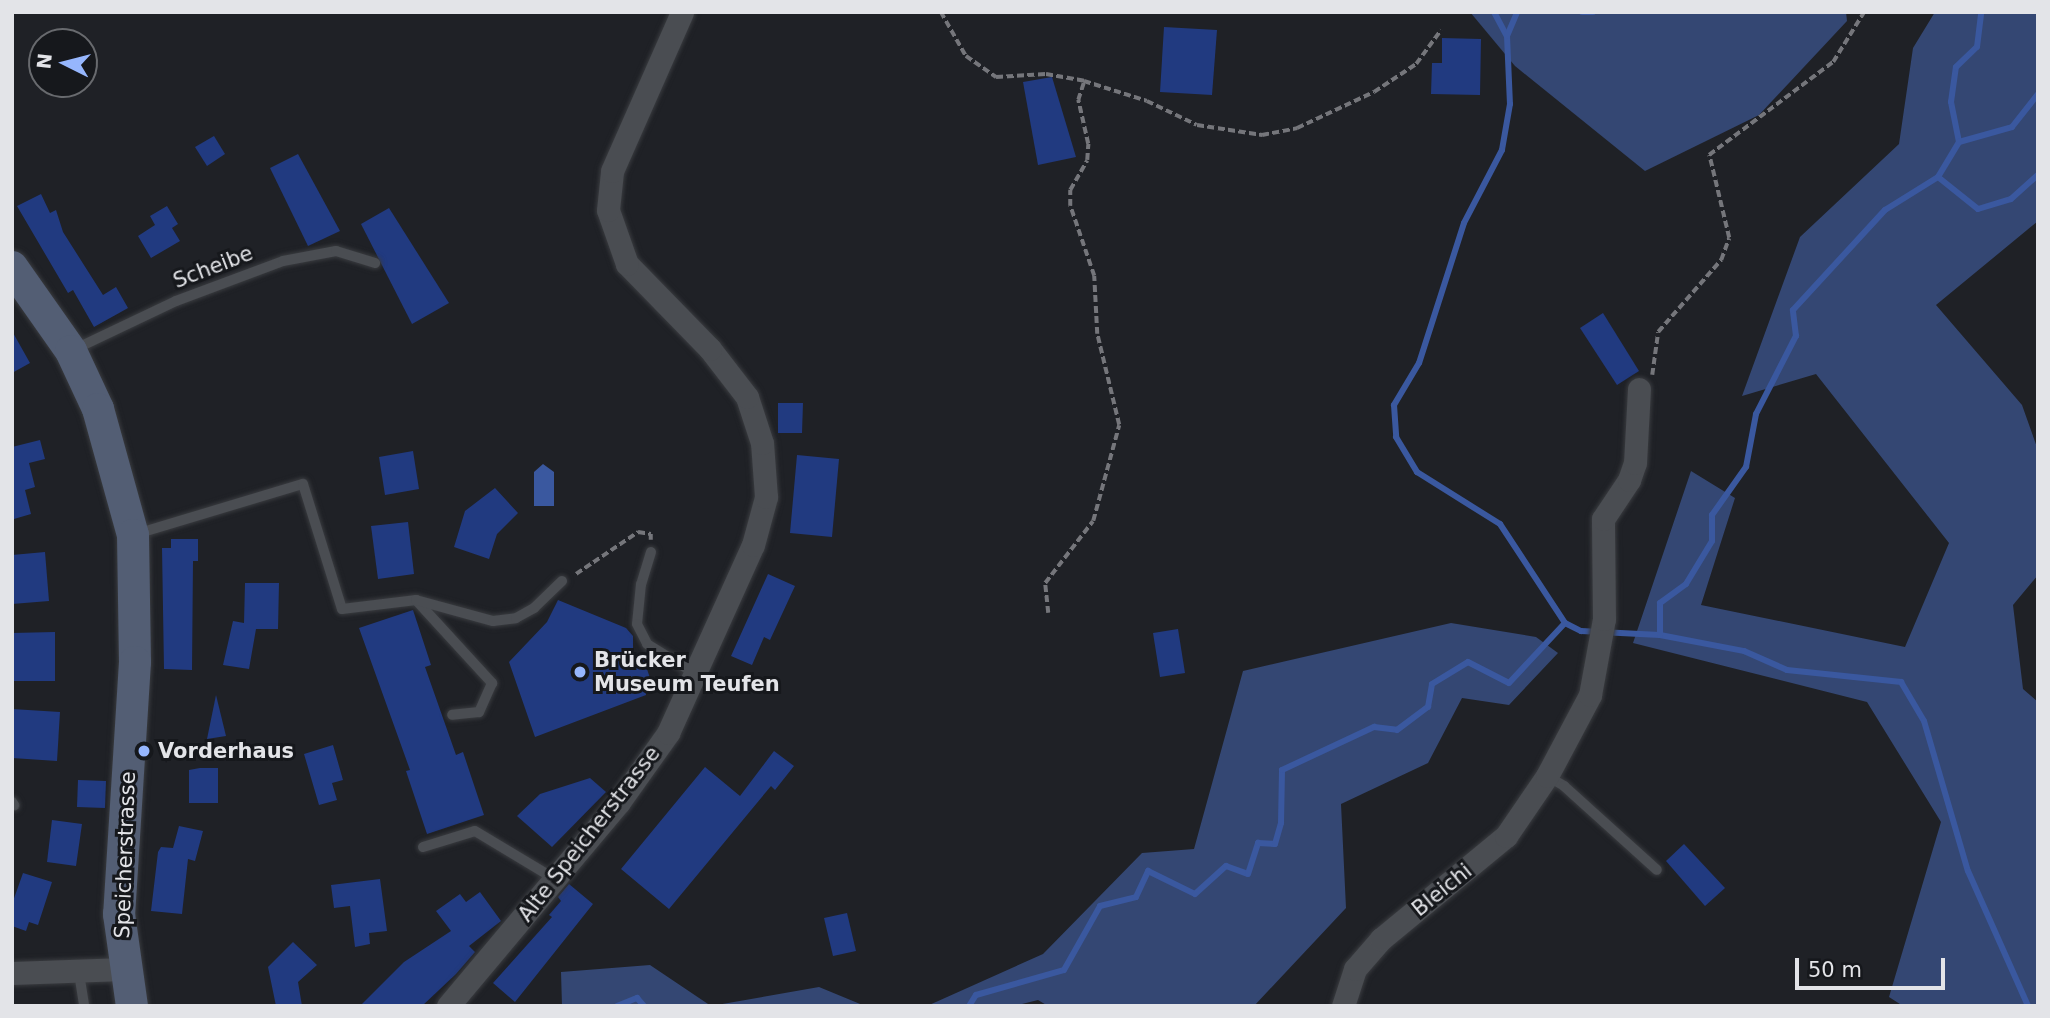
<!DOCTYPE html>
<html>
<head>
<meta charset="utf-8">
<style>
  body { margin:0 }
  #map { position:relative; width:2050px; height:1018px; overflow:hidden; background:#1f2126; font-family:"DejaVu Sans",sans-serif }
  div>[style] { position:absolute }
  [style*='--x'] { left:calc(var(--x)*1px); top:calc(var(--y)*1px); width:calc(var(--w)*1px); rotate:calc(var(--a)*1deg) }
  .green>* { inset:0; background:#344773 }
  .water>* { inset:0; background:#3a589f }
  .stream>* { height:6px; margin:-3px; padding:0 3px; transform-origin:3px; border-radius:3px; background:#3a589f }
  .building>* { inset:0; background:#213a80 }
  .path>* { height:3.5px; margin-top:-1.75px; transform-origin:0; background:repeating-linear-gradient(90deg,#75767b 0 7px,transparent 0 10.5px) }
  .roads { filter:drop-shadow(0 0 2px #393b3f) drop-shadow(0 0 2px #393b3f) }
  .service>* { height:10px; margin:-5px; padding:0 5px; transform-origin:5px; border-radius:5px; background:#4a4d52 }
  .minor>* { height:23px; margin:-11.5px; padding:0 11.5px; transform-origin:11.5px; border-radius:11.5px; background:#4a4d52 }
  .secondary>* { height:32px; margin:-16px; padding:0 16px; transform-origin:16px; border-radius:16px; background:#535e74 }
  .dots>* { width:19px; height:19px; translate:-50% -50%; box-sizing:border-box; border:4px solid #16181c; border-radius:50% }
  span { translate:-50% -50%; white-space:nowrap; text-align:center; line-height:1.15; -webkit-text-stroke:6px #16181c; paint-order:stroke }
  .street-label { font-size:21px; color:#e3e4e8 }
  .poi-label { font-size:21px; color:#e3e4e8; font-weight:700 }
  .left { translate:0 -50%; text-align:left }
  .frame { position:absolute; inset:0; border:14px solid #e3e4e8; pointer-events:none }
  .north { position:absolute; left:28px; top:28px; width:70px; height:70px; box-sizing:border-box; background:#16181c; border:2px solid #686a6e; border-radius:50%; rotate:276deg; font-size:19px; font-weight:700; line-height:28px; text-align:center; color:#e3e4e8 }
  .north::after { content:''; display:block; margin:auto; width:24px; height:32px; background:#96b6fd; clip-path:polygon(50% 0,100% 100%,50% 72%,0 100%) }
  .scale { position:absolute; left:1795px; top:958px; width:150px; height:32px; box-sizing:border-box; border:4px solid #e3e4e8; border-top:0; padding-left:9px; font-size:21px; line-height:24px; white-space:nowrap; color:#e3e4e8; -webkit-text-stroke:5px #16181c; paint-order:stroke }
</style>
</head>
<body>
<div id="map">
  <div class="green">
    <i style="clip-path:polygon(1470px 12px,1846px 12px,1847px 21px,1759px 115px,1645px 171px,1515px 66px)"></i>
    <i style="clip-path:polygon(1935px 12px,2038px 12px,2038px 221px,1936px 305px,2022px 405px,2038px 450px,2038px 575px,2013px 605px,2023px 689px,2038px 702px,2038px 1006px,1903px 1006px,1889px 997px,1941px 822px,1867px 702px,1633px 643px,1691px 471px,1735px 498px,1701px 605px,1905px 647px,1949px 543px,1816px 374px,1742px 396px,1800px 237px,1899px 144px,1913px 48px)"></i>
    <i style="clip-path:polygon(1451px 623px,1536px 637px,1558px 653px,1509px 705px,1462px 698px,1428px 763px,1341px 804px,1346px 908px,1254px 1006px,1048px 1006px,1038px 1000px,1014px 1006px,927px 1006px,1043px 954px,1142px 853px,1194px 849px,1243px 671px)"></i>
    <i style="clip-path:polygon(650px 965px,711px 1006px,819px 987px,865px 1006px,562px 1006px,561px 972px)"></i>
  </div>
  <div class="water">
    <i style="clip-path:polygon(543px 464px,554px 472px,554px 506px,534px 506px,534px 472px)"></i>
  </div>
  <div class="stream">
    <i style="--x:1494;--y:12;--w:27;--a:62"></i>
    <i style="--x:1507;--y:36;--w:68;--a:87.5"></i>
    <i style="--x:1510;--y:104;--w:47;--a:99.9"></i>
    <i style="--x:1502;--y:150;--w:82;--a:117.5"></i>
    <i style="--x:1464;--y:223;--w:147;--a:107.8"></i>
    <i style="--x:1419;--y:363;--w:49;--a:120.8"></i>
    <i style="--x:1394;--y:405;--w:32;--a:86"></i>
    <i style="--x:1396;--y:437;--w:41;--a:59"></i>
    <i style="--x:1417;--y:472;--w:98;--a:32.1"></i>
    <i style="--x:1500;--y:524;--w:118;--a:56.7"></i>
    <i style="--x:1565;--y:623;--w:18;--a:27"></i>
    <i style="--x:1581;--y:631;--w:79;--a:2.9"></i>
    <i style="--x:1660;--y:635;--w:86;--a:10.8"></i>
    <i style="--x:1744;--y:651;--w:47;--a:23.8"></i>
    <i style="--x:1787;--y:670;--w:115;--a:6"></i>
    <i style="--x:1901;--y:682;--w:45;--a:59.5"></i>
    <i style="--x:1924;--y:721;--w:156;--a:73.7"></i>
    <i style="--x:1968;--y:871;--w:148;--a:66"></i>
    <i style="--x:1582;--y:12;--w:11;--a:0"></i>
    <i style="--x:1507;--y:36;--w:26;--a:-67"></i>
    <i style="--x:1959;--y:142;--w:41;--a:-101.3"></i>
    <i style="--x:1951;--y:102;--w:35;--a:-82"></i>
    <i style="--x:1956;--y:67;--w:29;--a:-44"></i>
    <i style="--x:1977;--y:47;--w:35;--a:-83"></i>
    <i style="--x:1938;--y:177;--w:41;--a:-59"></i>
    <i style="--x:1959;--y:142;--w:55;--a:-15.8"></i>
    <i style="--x:2012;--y:127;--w:42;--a:-51.8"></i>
    <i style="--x:1660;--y:635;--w:32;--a:-90"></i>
    <i style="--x:1660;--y:603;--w:32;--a:-36"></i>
    <i style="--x:1686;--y:584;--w:50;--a:-58.8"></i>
    <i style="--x:1712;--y:541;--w:26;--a:-90"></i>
    <i style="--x:1712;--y:515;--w:59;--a:-54.7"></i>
    <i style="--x:1746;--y:467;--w:54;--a:-79.3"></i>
    <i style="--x:1756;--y:414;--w:88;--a:-62.9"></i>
    <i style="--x:1796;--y:336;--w:26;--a:-97"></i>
    <i style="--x:1793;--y:310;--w:136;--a:-47.4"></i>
    <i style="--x:1885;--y:210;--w:62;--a:-31.9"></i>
    <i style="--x:1938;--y:177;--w:51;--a:38.7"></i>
    <i style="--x:1978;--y:209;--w:34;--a:-17"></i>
    <i style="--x:2011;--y:199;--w:36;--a:-42"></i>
    <i style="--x:617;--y:1006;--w:22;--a:-22"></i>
    <i style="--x:637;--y:998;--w:11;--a:49"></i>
    <i style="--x:969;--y:1006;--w:13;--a:-58"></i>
    <i style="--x:976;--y:995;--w:91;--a:-15.9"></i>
    <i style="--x:1064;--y:970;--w:73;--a:-60.6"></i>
    <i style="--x:1100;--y:906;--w:37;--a:-14"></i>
    <i style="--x:1136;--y:897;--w:29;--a:-65"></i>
    <i style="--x:1148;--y:871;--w:52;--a:26.1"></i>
    <i style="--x:1195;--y:894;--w:42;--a:-42.1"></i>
    <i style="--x:1226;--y:866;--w:23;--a:20"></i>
    <i style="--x:1248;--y:874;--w:33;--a:-72"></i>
    <i style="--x:1258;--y:843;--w:17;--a:3"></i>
    <i style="--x:1275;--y:844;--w:22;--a:-74"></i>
    <i style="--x:1281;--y:823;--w:53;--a:-88.9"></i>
    <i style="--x:1282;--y:770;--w:102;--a:-25.1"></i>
    <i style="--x:1374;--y:727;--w:23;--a:7"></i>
    <i style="--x:1397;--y:730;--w:39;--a:-37"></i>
    <i style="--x:1428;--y:707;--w:23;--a:-80"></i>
    <i style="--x:1432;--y:684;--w:42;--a:-31.4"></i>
    <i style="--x:1468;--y:662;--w:46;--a:27.1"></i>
    <i style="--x:1509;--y:683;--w:82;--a:-47"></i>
  </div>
  <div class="building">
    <i style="clip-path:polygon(1164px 27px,1217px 30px,1212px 95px,1160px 92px)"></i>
    <i style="clip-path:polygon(1442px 38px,1481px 39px,1480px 95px,1431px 94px,1432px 63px,1442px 63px)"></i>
    <i style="clip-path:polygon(1052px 77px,1076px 157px,1038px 165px,1023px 82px)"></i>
    <i style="clip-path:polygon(214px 136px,225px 154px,207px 166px,195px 147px)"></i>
    <i style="clip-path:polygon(298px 154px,340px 231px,308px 246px,270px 168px)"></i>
    <i style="clip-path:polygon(41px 194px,50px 213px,56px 210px,63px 232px,103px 295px,116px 287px,128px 308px,94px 327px,73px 290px,68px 293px,17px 206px)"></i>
    <i style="clip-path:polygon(167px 206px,178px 224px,172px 228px,180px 241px,151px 258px,138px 236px,155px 225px,150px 216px)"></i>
    <i style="clip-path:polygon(389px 208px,449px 303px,412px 324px,361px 224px)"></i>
    <i style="clip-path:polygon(1603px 313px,1639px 371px,1617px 385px,1580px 328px)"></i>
    <i style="clip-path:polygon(12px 331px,30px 363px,12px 373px)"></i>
    <i style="clip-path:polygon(778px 403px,803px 403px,802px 433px,778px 433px)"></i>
    <i style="clip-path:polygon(40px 440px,45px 459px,29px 463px,35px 487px,25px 490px,31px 514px,14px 519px,12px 447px)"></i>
    <i style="clip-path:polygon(413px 451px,419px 489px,385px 495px,379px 457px)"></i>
    <i style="clip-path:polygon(797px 455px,839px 459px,832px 537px,790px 533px)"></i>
    <i style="clip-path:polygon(495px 488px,518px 513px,497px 534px,489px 559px,454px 547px,465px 511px)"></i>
    <i style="clip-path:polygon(408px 522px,414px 574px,378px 579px,371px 526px)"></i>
    <i style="clip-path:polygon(171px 539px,198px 539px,198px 561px,193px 561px,192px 670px,164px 669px,162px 548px,171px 548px)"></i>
    <i style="clip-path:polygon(45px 552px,49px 601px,12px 604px,12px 555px)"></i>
    <i style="clip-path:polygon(768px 574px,795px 586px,770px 640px,764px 637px,752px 665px,731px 656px)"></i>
    <i style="clip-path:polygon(245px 583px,279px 583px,278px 629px,256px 629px,249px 669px,223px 665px,233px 621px,244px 623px)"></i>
    <i style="clip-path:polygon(558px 600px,626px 628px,633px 636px,633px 662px,644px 660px,651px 681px,645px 682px,646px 695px,535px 737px,509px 662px,547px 622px)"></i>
    <i style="clip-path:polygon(413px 610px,431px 665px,425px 667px,456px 755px,463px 752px,484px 815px,427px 834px,406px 771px,410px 770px,359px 628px)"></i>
    <i style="clip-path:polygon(1178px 629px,1185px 673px,1160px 677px,1153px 633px)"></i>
    <i style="clip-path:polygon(55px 632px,55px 681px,12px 681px,12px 633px)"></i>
    <i style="clip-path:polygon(216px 695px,226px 736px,207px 739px)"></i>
    <i style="clip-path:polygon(12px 709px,60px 712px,57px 761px,12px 758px)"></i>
    <i style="clip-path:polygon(333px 745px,343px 780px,332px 783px,337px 800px,319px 805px,304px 754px)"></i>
    <i style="clip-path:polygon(774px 751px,794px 766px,775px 790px,771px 786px,669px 909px,621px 869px,705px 767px,740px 796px)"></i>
    <i style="clip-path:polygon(200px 768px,218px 768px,218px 803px,189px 803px,189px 770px)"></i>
    <i style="clip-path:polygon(590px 778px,606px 792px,552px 847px,517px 816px,540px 794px)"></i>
    <i style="clip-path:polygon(78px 780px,106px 781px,105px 808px,77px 807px)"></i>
    <i style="clip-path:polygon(52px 820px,82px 824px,76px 866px,47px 862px)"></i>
    <i style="clip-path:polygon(179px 826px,203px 831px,195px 861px,188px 859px,182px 914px,151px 911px,158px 852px,161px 847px,173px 848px)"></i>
    <i style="clip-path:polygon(1684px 844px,1725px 888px,1705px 906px,1666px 861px)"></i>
    <i style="clip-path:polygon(23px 873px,52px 882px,38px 925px,29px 922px,26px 931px,12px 926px,12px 904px)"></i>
    <i style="clip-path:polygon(380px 879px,387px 931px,369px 933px,370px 944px,355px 947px,350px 906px,334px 908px,331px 885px)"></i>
    <i style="clip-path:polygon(569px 884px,593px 904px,515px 1002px,493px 983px,552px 917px,549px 915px,561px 901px,558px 897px)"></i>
    <i style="clip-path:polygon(480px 892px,501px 921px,469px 946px,475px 952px,456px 974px,422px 1006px,360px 1006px,404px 962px,451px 931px,436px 911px,460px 894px,466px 902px)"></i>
    <i style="clip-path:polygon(847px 913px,856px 951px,833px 956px,824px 918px)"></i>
    <i style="clip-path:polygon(293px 942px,317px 965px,298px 982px,302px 1006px,276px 1006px,268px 967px)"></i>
  </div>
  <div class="path">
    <i style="--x:941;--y:12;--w:51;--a:60.4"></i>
    <i style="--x:966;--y:56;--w:37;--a:35"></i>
    <i style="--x:996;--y:77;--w:50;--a:-3.4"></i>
    <i style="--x:1046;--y:74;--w:39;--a:10"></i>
    <i style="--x:1084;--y:81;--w:66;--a:17.6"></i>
    <i style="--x:1147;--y:101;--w:55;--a:25.6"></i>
    <i style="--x:1197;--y:125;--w:66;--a:8.7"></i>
    <i style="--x:1262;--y:135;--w:36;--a:-11"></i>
    <i style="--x:1297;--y:128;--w:85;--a:-25.1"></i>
    <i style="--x:1374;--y:92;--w:50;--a:-33.7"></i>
    <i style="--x:1416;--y:64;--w:42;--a:-53.7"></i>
    <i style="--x:1652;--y:375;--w:43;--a:-82.1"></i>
    <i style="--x:1658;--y:332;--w:96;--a:-48.8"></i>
    <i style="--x:1721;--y:260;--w:23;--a:-70"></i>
    <i style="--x:1729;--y:238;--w:85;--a:-103.5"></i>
    <i style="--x:1709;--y:155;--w:155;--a:-36.9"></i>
    <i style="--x:1833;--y:62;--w:59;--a:-58.2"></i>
    <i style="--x:576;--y:574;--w:75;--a:-34.1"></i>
    <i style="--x:638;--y:532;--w:13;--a:9"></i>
    <i style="--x:651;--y:534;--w:6;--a:90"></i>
    <i style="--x:1048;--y:613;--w:30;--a:-96"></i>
    <i style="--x:1045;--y:583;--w:78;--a:-52.3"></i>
    <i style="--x:1093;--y:521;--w:99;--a:-74.8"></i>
    <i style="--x:1119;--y:425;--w:94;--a:-103.6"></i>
    <i style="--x:1097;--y:334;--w:58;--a:-93"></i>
    <i style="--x:1094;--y:276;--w:74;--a:-108.9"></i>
    <i style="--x:1070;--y:206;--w:16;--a:-90"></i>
    <i style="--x:1070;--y:190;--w:34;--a:-60"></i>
    <i style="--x:1087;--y:160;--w:16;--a:-86"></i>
    <i style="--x:1088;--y:144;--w:45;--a:-102.8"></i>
    <i style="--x:1078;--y:100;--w:20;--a:-72"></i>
  </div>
  <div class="roads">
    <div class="service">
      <i style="--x:73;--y:350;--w:114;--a:-25.4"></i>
      <i style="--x:176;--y:301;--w:114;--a:-20.5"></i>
      <i style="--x:283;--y:261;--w:54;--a:-10.7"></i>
      <i style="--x:336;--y:251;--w:41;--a:17.1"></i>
      <i style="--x:136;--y:534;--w:174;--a:-16.7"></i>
      <i style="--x:303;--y:484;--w:131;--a:72.7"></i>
      <i style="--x:342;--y:609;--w:75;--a:-6.9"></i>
      <i style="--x:416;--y:600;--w:113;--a:47.5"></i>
      <i style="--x:492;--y:683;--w:32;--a:114"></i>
      <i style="--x:479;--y:712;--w:27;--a:174"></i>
      <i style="--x:651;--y:552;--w:34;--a:107"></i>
      <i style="--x:641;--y:584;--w:40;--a:95.7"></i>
      <i style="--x:637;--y:624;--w:22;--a:63"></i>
      <i style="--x:647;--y:644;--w:57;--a:31.5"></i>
      <i style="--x:416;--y:600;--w:80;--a:15.3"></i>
      <i style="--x:493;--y:621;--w:23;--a:-7"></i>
      <i style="--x:516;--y:618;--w:21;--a:-29"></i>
      <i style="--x:534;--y:608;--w:39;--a:-44"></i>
      <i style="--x:1547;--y:776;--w:20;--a:30"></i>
      <i style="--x:1564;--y:786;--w:125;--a:42.1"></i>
      <i style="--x:12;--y:802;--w:4;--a:56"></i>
      <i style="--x:423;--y:847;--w:54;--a:-17.1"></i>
      <i style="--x:475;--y:831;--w:93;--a:31"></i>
      <i style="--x:79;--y:973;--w:33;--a:81"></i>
    </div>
    <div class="minor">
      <i style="--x:12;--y:973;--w:112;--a:-2"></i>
      <i style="--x:448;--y:1006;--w:266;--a:-50"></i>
      <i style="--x:619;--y:802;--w:85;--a:-54.6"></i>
      <i style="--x:668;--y:733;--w:206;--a:-65.7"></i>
      <i style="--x:753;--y:545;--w:50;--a:-74.8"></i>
      <i style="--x:766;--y:497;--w:54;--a:-94.2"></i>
      <i style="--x:762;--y:443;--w:48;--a:-108.1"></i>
      <i style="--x:747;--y:397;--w:61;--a:-127.6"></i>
      <i style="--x:710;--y:349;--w:119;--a:-134.3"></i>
      <i style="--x:627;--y:264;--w:57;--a:-109.4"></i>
      <i style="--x:608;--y:210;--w:39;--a:-84"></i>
      <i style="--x:612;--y:171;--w:174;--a:-66.2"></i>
      <i style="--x:1343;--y:1006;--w:39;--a:-72"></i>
      <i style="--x:1355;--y:969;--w:40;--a:-49"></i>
      <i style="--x:1381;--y:939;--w:162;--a:-39.5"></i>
      <i style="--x:1506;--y:836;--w:73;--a:-55.7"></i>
      <i style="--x:1547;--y:776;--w:92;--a:-62"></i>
      <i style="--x:1590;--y:695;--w:77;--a:-79.6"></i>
      <i style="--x:1604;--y:619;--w:100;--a:-90.6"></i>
      <i style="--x:1603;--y:519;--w:47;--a:-56.3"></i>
      <i style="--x:1629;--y:480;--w:18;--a:-71"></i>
      <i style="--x:1635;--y:463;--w:74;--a:-86.9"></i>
    </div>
    <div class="secondary">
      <i style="--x:12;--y:267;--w:103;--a:54.9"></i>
      <i style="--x:71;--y:351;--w:64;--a:65"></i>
      <i style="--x:98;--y:409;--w:131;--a:74.5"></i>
      <i style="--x:133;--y:535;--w:127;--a:89.1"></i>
      <i style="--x:135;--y:662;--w:253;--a:93.6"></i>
      <i style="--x:119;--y:914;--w:93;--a:82"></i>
    </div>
  </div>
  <div class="dots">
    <i style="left:580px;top:672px;background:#96b6fd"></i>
    <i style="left:144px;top:751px;background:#96b6fd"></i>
  </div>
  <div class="street-label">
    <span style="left:213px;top:267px;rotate:-21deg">Scheibe</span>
    <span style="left:589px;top:834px;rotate:-52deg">Alte Speicherstrasse</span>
    <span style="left:125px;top:855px;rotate:-88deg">Speicherstrasse</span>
    <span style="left:1442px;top:890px;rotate:-39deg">Bleichi</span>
  </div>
  <div class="poi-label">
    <span class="left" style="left:594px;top:672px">Brücker<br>Museum Teufen</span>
    <span class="left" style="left:158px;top:751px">Vorderhaus</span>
  </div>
  <div class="frame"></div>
  <div class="north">N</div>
  <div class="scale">50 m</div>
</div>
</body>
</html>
